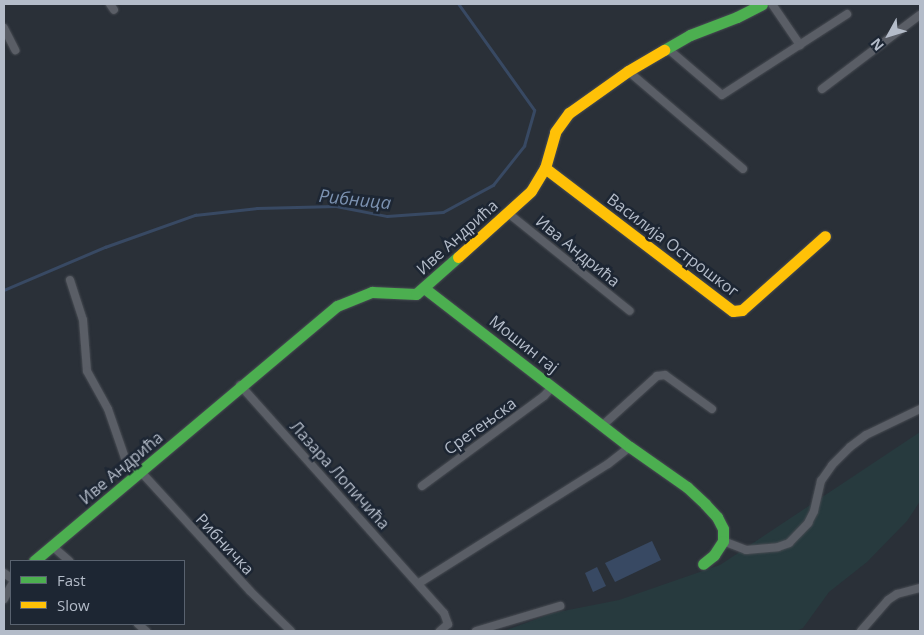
<!DOCTYPE html>
<html>
<head>
<meta charset="utf-8">
<style>
  body { margin:0 }
  #map { position:relative; width:924px; height:635px; overflow:hidden; background:#2a3038; font-family:"Open Sans",sans-serif }
  div>[style] { position:absolute }
  [style*='--x'] { left:calc(var(--x)*1px); top:calc(var(--y)*1px); width:calc(var(--w)*1px); rotate:calc(var(--a)*1deg) }
  .green>* { inset:0; background:#273a3e }
  .water>* { inset:0; background:#384963 }
  .stream>* { height:2.5px; margin:-1.25px; padding:0 1.25px; transform-origin:1.25px; border-radius:1.25px; background:#384963 }
  .roads { filter:drop-shadow(0 0 1px #484c53) drop-shadow(0 0 1px #484c53) }
  .street>* { height:8px; margin:-4px; padding:0 4px; transform-origin:4px; border-radius:4px; background:#5a5e66 }
  .fast>* { height:11px; margin:-5.5px; padding:0 5.5px; transform-origin:5.5px; border-radius:5.5px; background:#4caf50 }
  .slow>* { height:11px; margin:-5.5px; padding:0 5.5px; transform-origin:5.5px; border-radius:5.5px; background:#ffc107 }
  span { translate:-50% -50%; white-space:nowrap; text-align:center; line-height:1.15; -webkit-text-stroke:5px #1d2633; paint-order:stroke }
  .street-label { font-size:16px; color:#b4bcc9 }
  .water-label { font-size:18px; color:#7c92b1; font-style:italic }
  .frame { position:absolute; inset:0; border:5px solid #b4bcc9; pointer-events:none }
  .legend { position:absolute; left:10px; top:560px; width:175px; height:65px; box-sizing:border-box; background:#1d2633; border:1px solid #59626f; margin:0; padding:6px 9px; list-style:none; font-size:15px; color:#b4bcc9 }
  .legend li { display:flex; align-items:center; gap:10px; height:25px }
  .legend b { width:25px; border:1px solid #59626f }
  .north { position:absolute; left:864px; top:10px; width:50px; height:50px; -webkit-text-stroke:4px #1d2633; paint-order:stroke; rotate:231deg; font-size:14px; font-weight:700; line-height:20px; text-align:center; color:#b4bcc9 }
  .north::after { content:''; display:block; margin:auto; width:18px; height:22px; background:#b4bcc9; clip-path:polygon(50% 0,100% 100%,50% 72%,0 100%) }
</style>
</head>
<body>
<div id="map">
  <div class="green">
    <i style="clip-path:polygon(920px 432px,920px 501px,915px 509px,907px 521px,867px 562px,829px 592px,803px 628px,796px 631px,504px 631px,553px 613px,619px 600px,720px 565px)"></i>
  </div>
  <div class="water">
    <i style="clip-path:polygon(652px 541px,661px 560px,615px 582px,605px 563px)"></i>
    <i style="clip-path:polygon(597px 567px,606px 586px,593px 592px,585px 573px)"></i>
  </div>
  <div class="stream">
    <i style="--x:4;--y:290;--w:110;--a:-23.1"></i>
    <i style="--x:105;--y:247;--w:96;--a:-19.6"></i>
    <i style="--x:195;--y:215;--w:62;--a:-6.4"></i>
    <i style="--x:257;--y:208;--w:79;--a:-1.5"></i>
    <i style="--x:336;--y:206;--w:52;--a:11.1"></i>
    <i style="--x:387;--y:216;--w:56;--a:-4.1"></i>
    <i style="--x:443;--y:212;--w:57;--a:-28.4"></i>
    <i style="--x:493;--y:185;--w:50;--a:-51.5"></i>
    <i style="--x:524;--y:146;--w:37;--a:-74"></i>
    <i style="--x:534;--y:110;--w:130;--a:-125.6"></i>
  </div>
  <div class="roads">
    <div class="street">
      <i style="--x:110;--y:4;--w:7;--a:56"></i>
      <i style="--x:772;--y:4;--w:50;--a:55.7"></i>
      <i style="--x:4;--y:28;--w:25;--a:63"></i>
      <i style="--x:667;--y:48;--w:72;--a:40.5"></i>
      <i style="--x:722;--y:95;--w:149;--a:-32.9"></i>
      <i style="--x:628;--y:71;--w:151;--a:40.4"></i>
      <i style="--x:822;--y:89;--w:123;--a:-37.1"></i>
      <i style="--x:508;--y:213;--w:156;--a:38.8"></i>
      <i style="--x:70;--y:280;--w:42;--a:72"></i>
      <i style="--x:83;--y:320;--w:51;--a:85.5"></i>
      <i style="--x:87;--y:371;--w:43;--a:61.1"></i>
      <i style="--x:108;--y:409;--w:52;--a:70.9"></i>
      <i style="--x:125;--y:458;--w:22;--a:51"></i>
      <i style="--x:240;--y:385;--w:306;--a:48.2"></i>
      <i style="--x:444;--y:613;--w:12;--a:70"></i>
      <i style="--x:448;--y:624;--w:11;--a:139"></i>
      <i style="--x:603;--y:425;--w:73;--a:-42.2"></i>
      <i style="--x:657;--y:376;--w:8;--a:-7"></i>
      <i style="--x:665;--y:375;--w:58;--a:35.9"></i>
      <i style="--x:142;--y:473;--w:160;--a:47.5"></i>
      <i style="--x:250;--y:591;--w:57;--a:44.3"></i>
      <i style="--x:422;--y:486;--w:152;--a:-36.4"></i>
      <i style="--x:544;--y:396;--w:12;--a:-48"></i>
      <i style="--x:723;--y:541;--w:25;--a:21"></i>
      <i style="--x:746;--y:550;--w:32;--a:-5"></i>
      <i style="--x:778;--y:547;--w:12;--a:-20"></i>
      <i style="--x:789;--y:543;--w:28;--a:-46"></i>
      <i style="--x:808;--y:523;--w:13;--a:-63"></i>
      <i style="--x:814;--y:511;--w:31;--a:-77"></i>
      <i style="--x:821;--y:481;--w:19;--a:-55"></i>
      <i style="--x:832;--y:465;--w:25;--a:-45"></i>
      <i style="--x:850;--y:447;--w:20;--a:-37"></i>
      <i style="--x:866;--y:435;--w:60;--a:-25.7"></i>
      <i style="--x:52;--y:546;--w:23;--a:41"></i>
      <i style="--x:4;--y:573;--w:9;--a:36"></i>
      <i style="--x:419;--y:583;--w:223;--a:-32.2"></i>
      <i style="--x:608;--y:464;--w:28;--a:-38"></i>
      <i style="--x:4;--y:599;--w:15;--a:-62"></i>
      <i style="--x:138;--y:624;--w:11;--a:41"></i>
      <i style="--x:476;--y:631;--w:88;--a:-16.6"></i>
      <i style="--x:861;--y:631;--w:41;--a:-48.9"></i>
      <i style="--x:888;--y:600;--w:11;--a:-34"></i>
      <i style="--x:897;--y:594;--w:24;--a:-15"></i>
    </div>
    <div class="fast">
      <i style="--x:664;--y:50;--w:30;--a:-30"></i>
      <i style="--x:690;--y:35;--w:50;--a:-21"></i>
      <i style="--x:737;--y:17;--w:28;--a:-27"></i>
      <i style="--x:424;--y:288;--w:260;--a:37.7"></i>
      <i style="--x:630;--y:447;--w:70;--a:35.1"></i>
      <i style="--x:687;--y:487;--w:25;--a:43"></i>
      <i style="--x:705;--y:504;--w:18;--a:47"></i>
      <i style="--x:717;--y:517;--w:13;--a:63"></i>
      <i style="--x:723;--y:529;--w:12;--a:90"></i>
      <i style="--x:723;--y:541;--w:17;--a:123"></i>
      <i style="--x:714;--y:555;--w:14;--a:141"></i>
      <i style="--x:34;--y:561;--w:396;--a:-40.1"></i>
      <i style="--x:337;--y:306;--w:38;--a:-22"></i>
      <i style="--x:372;--y:292;--w:44;--a:2.6"></i>
      <i style="--x:416;--y:294;--w:56;--a:-41.4"></i>
    </div>
    <div class="slow">
      <i style="--x:545;--y:168;--w:236;--a:37.3"></i>
      <i style="--x:733;--y:311;--w:9;--a:-6"></i>
      <i style="--x:742;--y:310;--w:111;--a:-41.7"></i>
      <i style="--x:458;--y:257;--w:98;--a:-42.1"></i>
      <i style="--x:531;--y:191;--w:27;--a:-59"></i>
      <i style="--x:545;--y:168;--w:37;--a:-74"></i>
      <i style="--x:555;--y:132;--w:24;--a:-54"></i>
      <i style="--x:569;--y:113;--w:72;--a:-35.4"></i>
      <i style="--x:628;--y:71;--w:42;--a:-30.3"></i>
    </div>
  </div>
  <div class="street-label">
    <span style="left:457px;top:237px;rotate:-42deg">Иве Андрића</span>
    <span style="left:673px;top:245px;rotate:37deg">Василија Острошког</span>
    <span style="left:578px;top:251px;rotate:39deg">Ива Андрића</span>
    <span style="left:524px;top:344px;rotate:38deg">Мошин гај</span>
    <span style="left:480px;top:426px;rotate:-36deg">Сретењска</span>
    <span style="left:121px;top:468px;rotate:-40deg">Иве Андрића</span>
    <span style="left:340px;top:475px;rotate:48deg">Лазара Лопичића</span>
    <span style="left:225px;top:544px;rotate:47deg">Рибничка</span>
  </div>
  <div class="water-label">
    <span style="left:355px;top:199px;rotate:6deg">Рибница</span>
  </div>
  <div class="frame"></div>
  <ul class="legend">
  <li><b style="height:6px;background:#4caf50"></b>Fast</li>
  <li><b style="height:6px;background:#ffc107"></b>Slow</li>
  </ul>
  <div class="north">N</div>
</div>
</body>
</html>
